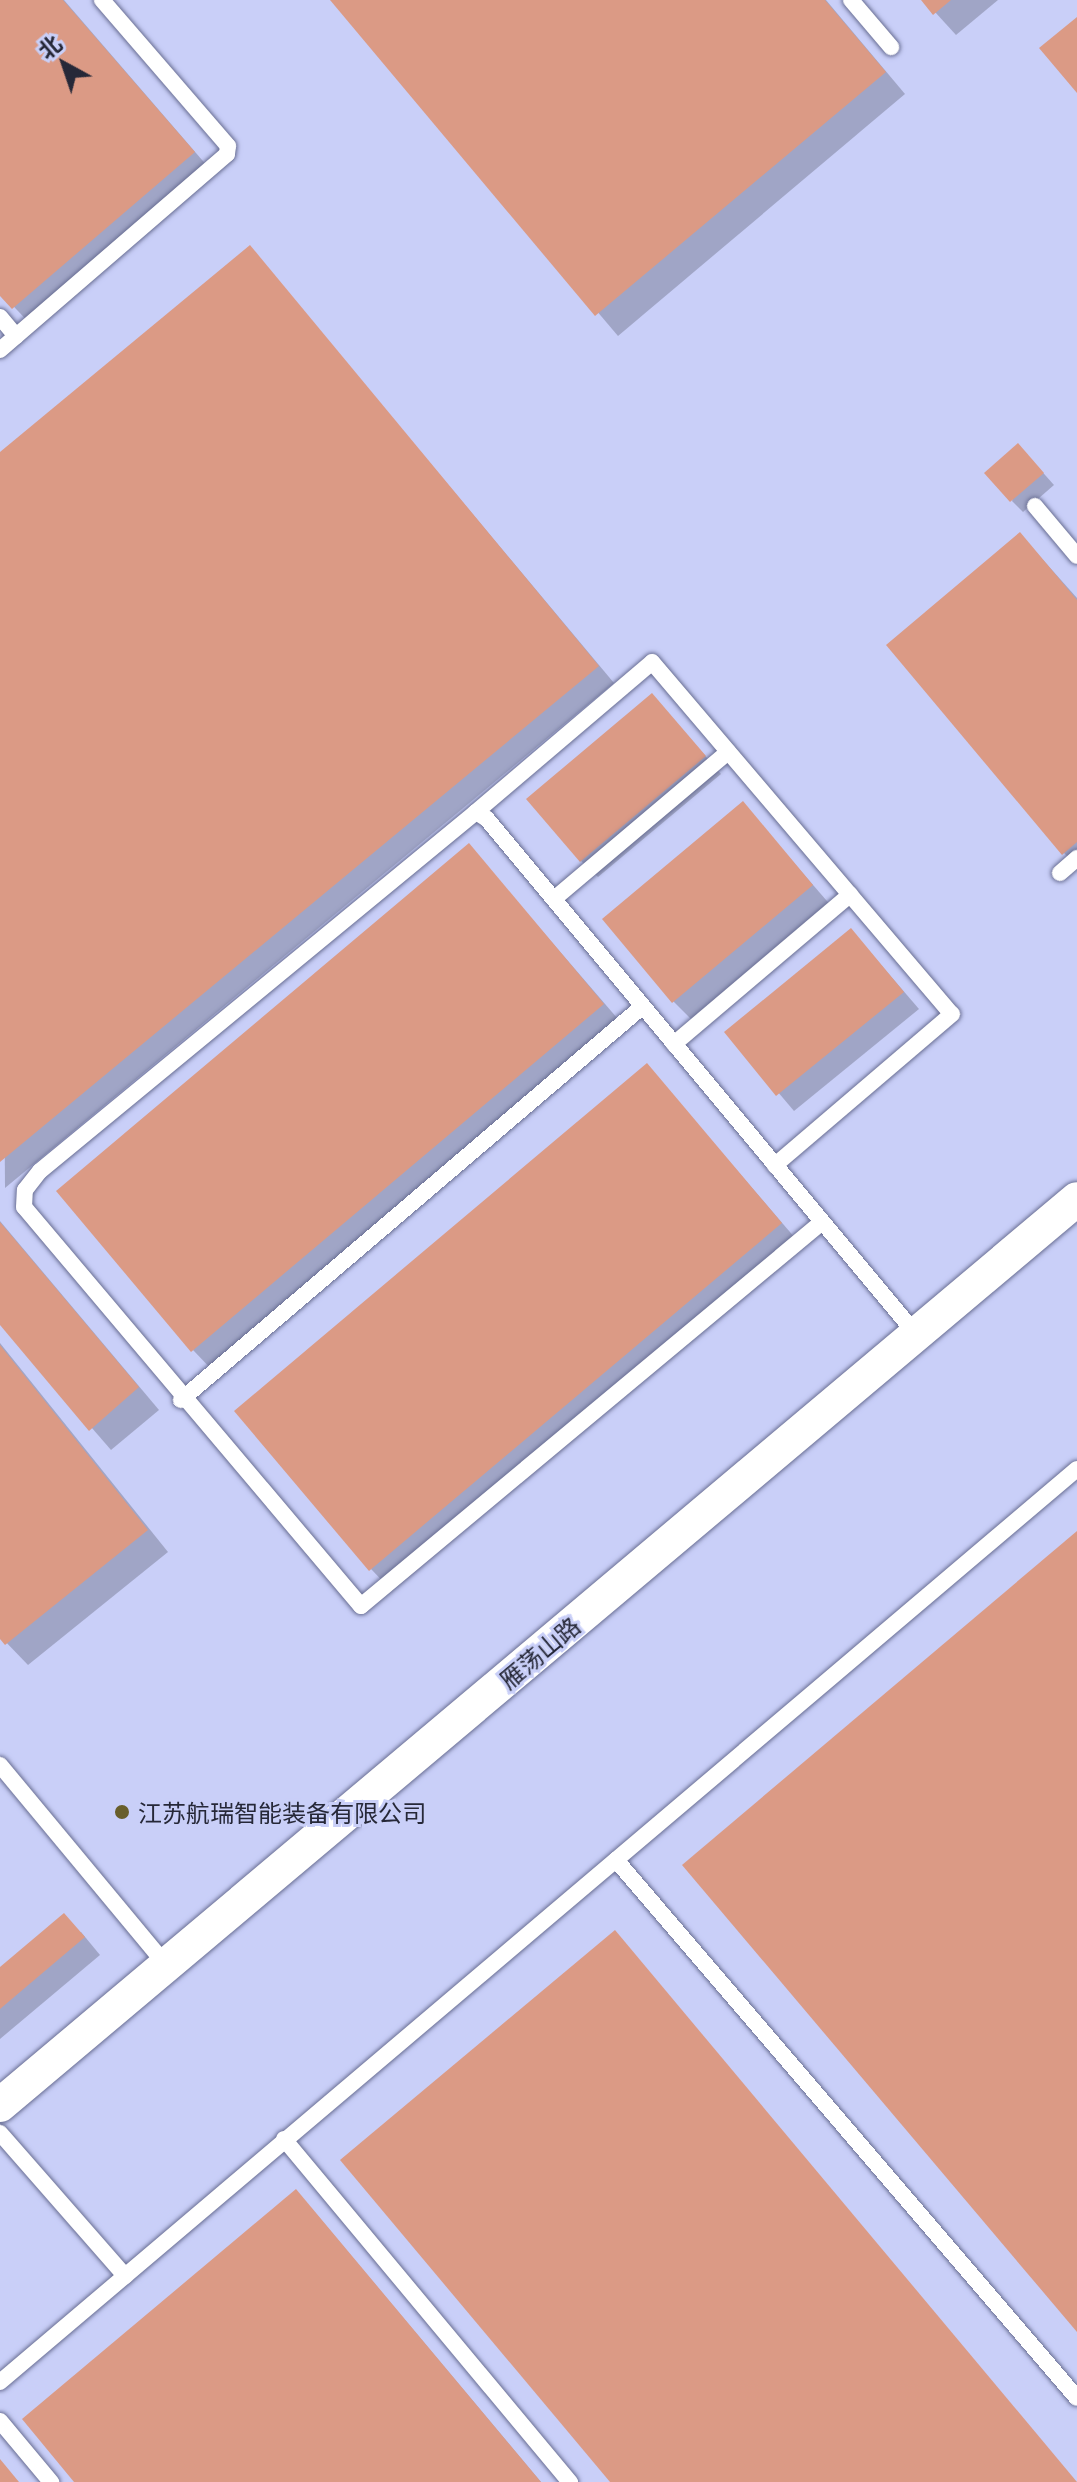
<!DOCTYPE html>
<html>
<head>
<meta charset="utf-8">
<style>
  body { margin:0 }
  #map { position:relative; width:1077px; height:2482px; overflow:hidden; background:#c9cff8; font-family:Georgia,"Noto Sans SC",serif }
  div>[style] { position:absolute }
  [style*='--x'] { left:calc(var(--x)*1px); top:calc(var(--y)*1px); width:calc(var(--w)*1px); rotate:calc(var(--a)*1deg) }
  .shadow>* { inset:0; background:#0003 }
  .building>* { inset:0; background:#db9a85 }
  .roads { filter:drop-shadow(0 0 2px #696e93) drop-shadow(0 0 2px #696e93) }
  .lane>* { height:16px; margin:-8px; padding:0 8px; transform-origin:8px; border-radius:8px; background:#fff }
  .street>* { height:34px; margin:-17px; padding:0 17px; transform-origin:17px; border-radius:17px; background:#fff }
  .dots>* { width:22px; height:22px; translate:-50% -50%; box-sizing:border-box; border:4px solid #c9cff8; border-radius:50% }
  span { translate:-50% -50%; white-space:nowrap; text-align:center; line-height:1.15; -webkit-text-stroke:6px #c9cff8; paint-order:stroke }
  .street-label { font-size:24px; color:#262838 }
  .poi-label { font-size:24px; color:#262838 }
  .left { translate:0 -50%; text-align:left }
  .north { position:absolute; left:24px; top:24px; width:80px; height:80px; -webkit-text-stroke:6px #c9cff8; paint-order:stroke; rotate:320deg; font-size:22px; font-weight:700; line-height:32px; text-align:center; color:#262838 }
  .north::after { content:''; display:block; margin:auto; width:28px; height:36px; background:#262838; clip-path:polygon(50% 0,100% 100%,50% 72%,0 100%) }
</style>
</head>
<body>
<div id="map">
  <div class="shadow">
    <i style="clip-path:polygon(0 0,64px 0,215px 175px,35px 329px,0 292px)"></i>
    <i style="clip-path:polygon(333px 0,826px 0,905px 94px,618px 336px)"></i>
    <i style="clip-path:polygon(924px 0,998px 0,956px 35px)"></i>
    <i style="clip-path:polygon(250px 248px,614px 683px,5px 1188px,0 454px)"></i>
    <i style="clip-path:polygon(1029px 457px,1054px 485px,1023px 512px,1012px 501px)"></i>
    <i style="clip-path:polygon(1020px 534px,1077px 598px,1077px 866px,1064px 853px)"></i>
    <i style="clip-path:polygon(652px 695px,721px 774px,598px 877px,581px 861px)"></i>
    <i style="clip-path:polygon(743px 804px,833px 908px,695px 1023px,673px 1001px)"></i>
    <i style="clip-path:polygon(469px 846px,624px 1026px,214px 1372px,193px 1350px)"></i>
    <i style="clip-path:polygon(851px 930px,919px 1009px,794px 1111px,727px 1032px)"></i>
    <i style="clip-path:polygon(647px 1066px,802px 1246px,392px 1591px,371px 1569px)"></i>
    <i style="clip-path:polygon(0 1221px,159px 1410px,111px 1450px,0 1322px)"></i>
    <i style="clip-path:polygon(0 1343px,168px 1552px,28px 1665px,0 1636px)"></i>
    <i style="clip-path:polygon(81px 1932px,100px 1955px,0 2039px,0 1970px)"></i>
    <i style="clip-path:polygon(296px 2192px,312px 2209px,541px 2482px,77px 2482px)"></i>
  </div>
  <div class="building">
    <i style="clip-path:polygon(0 0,63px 0,195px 152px,12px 309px,0 296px)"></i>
    <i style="clip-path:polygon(330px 0,825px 0,886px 72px,595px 316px)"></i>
    <i style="clip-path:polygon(921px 0,951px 0,933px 15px)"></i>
    <i style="clip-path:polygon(1077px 17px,1077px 93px,1039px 48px)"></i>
    <i style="clip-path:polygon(250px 245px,599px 666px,0 1162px,0 452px)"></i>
    <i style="clip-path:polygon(1018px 443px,1044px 473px,1010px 502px,984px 473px)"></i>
    <i style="clip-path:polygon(1020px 532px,1077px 600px,1077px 842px,1062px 855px,886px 645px)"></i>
    <i style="clip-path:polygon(652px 693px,706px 756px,580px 862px,526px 799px)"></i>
    <i style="clip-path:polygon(743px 801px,813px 885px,672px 1003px,602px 919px)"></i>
    <i style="clip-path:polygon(469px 843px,604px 1004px,191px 1352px,56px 1191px)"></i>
    <i style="clip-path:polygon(851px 928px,904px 992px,776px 1096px,724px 1032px)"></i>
    <i style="clip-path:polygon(647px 1063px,782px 1223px,369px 1571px,234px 1411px)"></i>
    <i style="clip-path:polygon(0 1222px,139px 1387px,89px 1431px,0 1325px)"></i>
    <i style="clip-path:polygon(0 1345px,148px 1530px,5px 1645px,0 1639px)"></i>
    <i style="clip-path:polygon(1077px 1531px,1077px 2332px,682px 1865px)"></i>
    <i style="clip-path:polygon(64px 1913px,85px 1937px,0 2009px,0 1967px)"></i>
    <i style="clip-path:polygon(615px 1930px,1077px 2482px,610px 2482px,340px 2160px)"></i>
    <i style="clip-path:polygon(296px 2189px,541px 2482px,74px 2482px,22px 2419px)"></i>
    <i style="clip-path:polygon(0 2459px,19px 2482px,0 2482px)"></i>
  </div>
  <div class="roads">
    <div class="lane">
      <i style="--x:851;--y:0;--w:62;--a:49.6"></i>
      <i style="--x:0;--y:317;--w:25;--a:50"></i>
      <i style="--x:0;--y:350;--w:300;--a:-40.8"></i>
      <i style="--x:227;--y:154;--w:8;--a:-83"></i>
      <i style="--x:228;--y:146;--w:193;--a:-130.8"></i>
      <i style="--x:1035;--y:506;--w:65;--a:50"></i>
      <i style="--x:476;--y:812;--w:231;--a:-40.4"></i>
      <i style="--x:652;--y:662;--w:462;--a:49.6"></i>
      <i style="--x:952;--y:1014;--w:233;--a:139.5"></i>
      <i style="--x:1060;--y:873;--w:23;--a:-41"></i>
      <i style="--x:554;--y:899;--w:228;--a:-40.2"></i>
      <i style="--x:674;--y:1044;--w:231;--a:-40.3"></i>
      <i style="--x:822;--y:1222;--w:600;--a:140.21"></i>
      <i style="--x:361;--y:1606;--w:522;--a:-130.18"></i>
      <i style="--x:24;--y:1207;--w:17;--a:-87"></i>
      <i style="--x:25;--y:1190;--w:24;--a:-52"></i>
      <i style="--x:40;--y:1171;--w:565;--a:-39.47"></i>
      <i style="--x:476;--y:812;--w:13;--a:32"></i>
      <i style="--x:487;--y:819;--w:670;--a:50.21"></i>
      <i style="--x:181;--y:1400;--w:607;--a:-40.46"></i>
      <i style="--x:0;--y:1765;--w:260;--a:50.3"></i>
      <i style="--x:616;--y:1860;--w:708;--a:49.41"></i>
      <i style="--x:0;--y:2133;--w:190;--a:48.8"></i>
      <i style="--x:284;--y:2139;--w:447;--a:50.2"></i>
      <i style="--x:0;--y:2382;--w:1412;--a:-40.29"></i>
      <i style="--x:0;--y:2421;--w:80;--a:50.1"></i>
    </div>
    <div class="street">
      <i style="--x:0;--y:2105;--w:1407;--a:-40.07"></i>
    </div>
  </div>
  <div class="dots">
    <i style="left:122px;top:1812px;background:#685e2b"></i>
  </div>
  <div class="street-label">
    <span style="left:539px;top:1652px;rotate:-40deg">雁荡山路</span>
  </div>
  <div class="poi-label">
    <span class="left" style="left:138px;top:1812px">江苏航瑞智能装备有限公司</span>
  </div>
  <div class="north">北</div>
</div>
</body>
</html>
